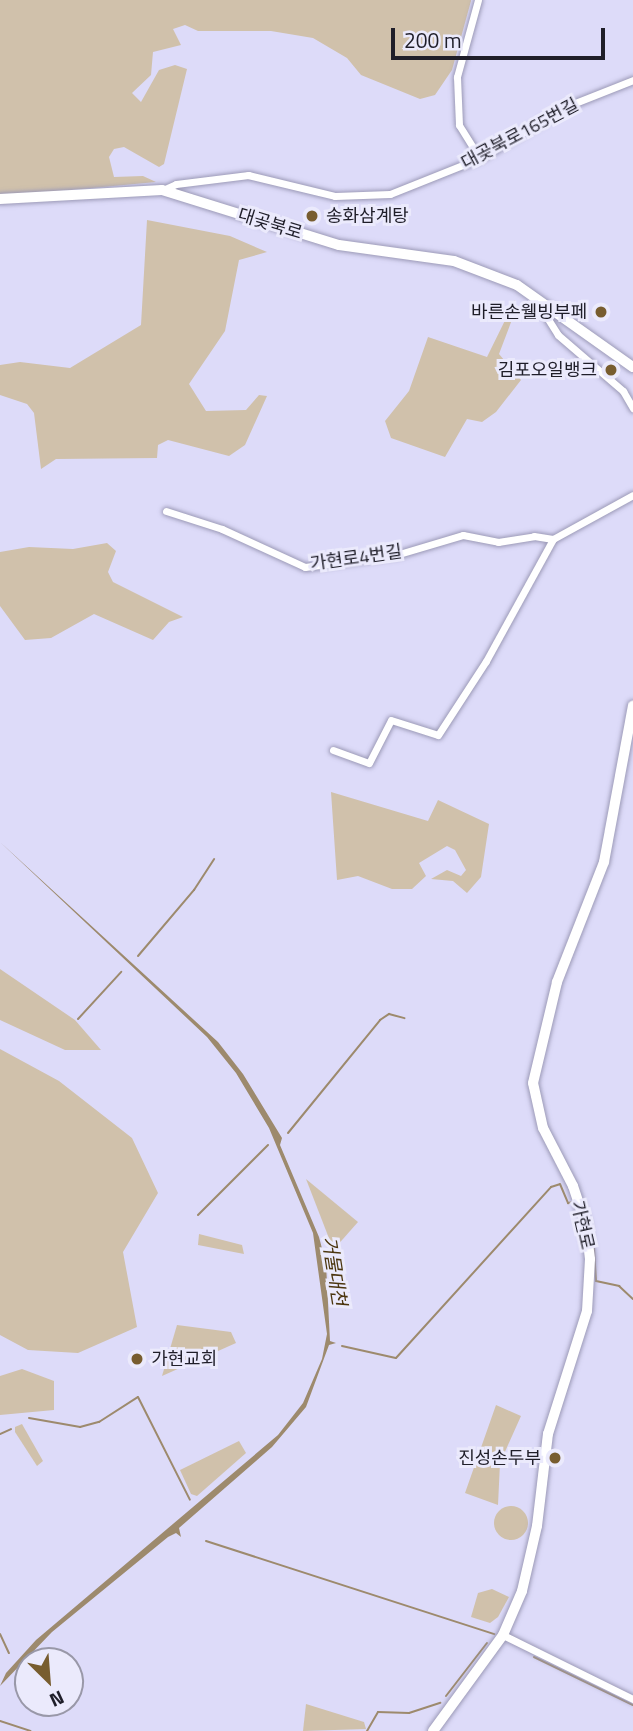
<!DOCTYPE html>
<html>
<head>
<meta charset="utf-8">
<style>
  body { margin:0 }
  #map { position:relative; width:633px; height:1731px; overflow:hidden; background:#dddbf9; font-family:"Titillium Web","Noto Sans KR",sans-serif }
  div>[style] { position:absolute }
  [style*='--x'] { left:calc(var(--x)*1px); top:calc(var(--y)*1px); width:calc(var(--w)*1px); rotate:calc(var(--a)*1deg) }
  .green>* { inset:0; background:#d0c1ab }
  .round { border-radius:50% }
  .water>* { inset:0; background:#9d8a6d }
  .stream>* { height:2px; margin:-1px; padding:0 1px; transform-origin:1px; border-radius:1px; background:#9d8a6d }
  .roads { filter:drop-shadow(0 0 2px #9c9ab7) drop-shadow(0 0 2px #9c9ab7) }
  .street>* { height:7px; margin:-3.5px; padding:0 3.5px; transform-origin:3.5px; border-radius:3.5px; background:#fff }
  .secondary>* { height:10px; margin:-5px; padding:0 5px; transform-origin:5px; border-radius:5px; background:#fff }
  .dots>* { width:19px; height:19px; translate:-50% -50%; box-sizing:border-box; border:4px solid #ebeafc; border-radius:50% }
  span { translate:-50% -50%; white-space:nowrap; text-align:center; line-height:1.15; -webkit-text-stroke:6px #ebeafc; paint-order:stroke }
  .street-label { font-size:18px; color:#1f1e29 }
  .poi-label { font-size:18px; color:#1f1e29 }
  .left { translate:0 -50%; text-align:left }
  .right { translate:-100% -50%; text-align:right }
  .water-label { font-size:19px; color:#4c360f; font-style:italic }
  .north { position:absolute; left:14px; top:1647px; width:70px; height:70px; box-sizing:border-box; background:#ebeafc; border:2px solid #9998a8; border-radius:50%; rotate:155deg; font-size:19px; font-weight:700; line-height:28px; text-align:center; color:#1f1e29 }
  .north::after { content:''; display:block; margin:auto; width:24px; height:32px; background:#785d2f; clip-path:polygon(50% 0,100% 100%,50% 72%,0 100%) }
  .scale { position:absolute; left:391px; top:28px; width:214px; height:32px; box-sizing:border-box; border:4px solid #1f1e29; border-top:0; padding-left:9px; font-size:21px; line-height:24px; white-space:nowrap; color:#1f1e29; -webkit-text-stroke:5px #ebeafc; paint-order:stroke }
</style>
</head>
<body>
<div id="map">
  <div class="green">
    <i style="clip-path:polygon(0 0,471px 0,471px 1px,452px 70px,435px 95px,420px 99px,361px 75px,347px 58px,313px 38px,271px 31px,198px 31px,185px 25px,173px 29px,181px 45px,153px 52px,151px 75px,132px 93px,141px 102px,159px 70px,175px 65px,187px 69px,164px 164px,159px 167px,124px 147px,114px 149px,109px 157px,114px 177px,143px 176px,156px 182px,17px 195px,0 194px)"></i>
    <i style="clip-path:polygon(147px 220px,230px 236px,267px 252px,239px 260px,225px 331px,189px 384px,206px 411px,246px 410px,259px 395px,267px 396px,245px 445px,229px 456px,168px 440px,158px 445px,157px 458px,56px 459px,41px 469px,34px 413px,27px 404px,0 395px,0 365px,20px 362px,70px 368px,141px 325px)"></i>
    <i style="clip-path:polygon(515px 300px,516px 309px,499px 354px,521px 380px,496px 412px,482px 422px,467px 419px,445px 457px,391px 438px,385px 421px,409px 391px,428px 337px,487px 357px)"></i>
    <i style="clip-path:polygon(107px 543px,116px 551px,108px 572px,113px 582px,183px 617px,169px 622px,153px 640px,94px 614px,51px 638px,25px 640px,0 606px,0 552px,29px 547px,73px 549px)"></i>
    <i style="clip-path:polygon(331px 792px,428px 821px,438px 800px,489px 824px,481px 877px,467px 893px,453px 881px,431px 879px,447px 870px,461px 876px,466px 870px,455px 850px,447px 846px,419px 863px,426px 876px,412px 889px,392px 889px,358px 876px,337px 880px)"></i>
    <i style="clip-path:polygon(0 969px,75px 1020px,101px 1050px,65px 1050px,0 1020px)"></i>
    <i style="clip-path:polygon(0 1049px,59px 1081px,132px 1138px,158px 1193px,123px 1252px,137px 1327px,78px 1353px,28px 1350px,0 1335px)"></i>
    <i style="clip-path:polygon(306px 1179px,358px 1222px,335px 1248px,332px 1246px)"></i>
    <i style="clip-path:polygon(199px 1234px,242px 1245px,244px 1254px,198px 1245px)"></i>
    <i style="clip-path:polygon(177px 1325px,231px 1332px,236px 1343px,162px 1376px)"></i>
    <i style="clip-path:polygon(22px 1369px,54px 1381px,54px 1410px,0 1415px,0 1376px)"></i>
    <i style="clip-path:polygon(496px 1405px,521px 1416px,500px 1463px,498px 1505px,465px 1493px)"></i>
    <i style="clip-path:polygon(22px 1424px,43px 1461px,37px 1466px,15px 1432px,15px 1427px)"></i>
    <i style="clip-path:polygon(239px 1441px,246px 1453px,197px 1496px,191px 1494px,180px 1470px)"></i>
    <i class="round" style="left:494px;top:1506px;width:34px;height:34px"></i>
    <i style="clip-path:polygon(492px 1589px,509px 1597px,498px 1617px,490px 1623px,471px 1617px,478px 1593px)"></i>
    <i style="clip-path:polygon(306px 1704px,364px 1722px,366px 1729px,303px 1731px)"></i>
  </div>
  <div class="water">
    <i style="clip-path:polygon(0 842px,218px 1042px,243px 1074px,282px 1138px,280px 1145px,319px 1237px,326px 1264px,330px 1341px,336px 1343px,329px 1345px,306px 1407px,272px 1447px,179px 1528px,181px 1537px,176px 1533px,168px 1537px,52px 1632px,0 1686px,6px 1673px,36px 1640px,278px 1435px,303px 1403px,322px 1359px,327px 1334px,313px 1233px,269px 1128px,236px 1073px,207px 1037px)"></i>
  </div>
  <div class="stream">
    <i style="--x:138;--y:956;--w:87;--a:-49.7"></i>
    <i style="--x:194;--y:890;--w:37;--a:-57"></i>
    <i style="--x:78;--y:1019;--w:64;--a:-47.5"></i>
    <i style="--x:288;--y:1133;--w:146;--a:-50.8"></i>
    <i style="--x:380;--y:1020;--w:11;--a:-34"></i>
    <i style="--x:389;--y:1014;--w:16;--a:15"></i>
    <i style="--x:583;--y:1199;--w:34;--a:73"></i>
    <i style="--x:593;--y:1232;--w:49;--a:86.5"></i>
    <i style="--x:596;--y:1281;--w:24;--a:12"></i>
    <i style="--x:619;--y:1286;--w:19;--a:43"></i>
    <i style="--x:198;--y:1215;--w:99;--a:-45"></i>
    <i style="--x:342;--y:1346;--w:55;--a:12.5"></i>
    <i style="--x:396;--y:1358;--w:231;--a:-47.8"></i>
    <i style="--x:551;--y:1187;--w:9;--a:-18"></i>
    <i style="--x:560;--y:1184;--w:21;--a:67"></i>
    <i style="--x:568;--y:1203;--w:5;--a:-11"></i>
    <i style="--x:29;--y:1418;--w:52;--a:10"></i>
    <i style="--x:80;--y:1427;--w:20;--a:-15"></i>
    <i style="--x:99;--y:1422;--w:46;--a:-32.7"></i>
    <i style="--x:138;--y:1397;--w:115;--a:63.2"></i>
    <i style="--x:0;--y:1434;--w:12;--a:-24"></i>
    <i style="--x:206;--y:1541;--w:303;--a:17.9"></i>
    <i style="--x:0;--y:1634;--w:21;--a:65"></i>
    <i style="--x:534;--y:1657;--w:110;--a:25.9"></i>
    <i style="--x:446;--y:1696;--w:67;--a:-52.3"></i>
    <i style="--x:0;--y:1721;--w:32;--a:18"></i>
    <i style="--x:367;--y:1731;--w:22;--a:-60"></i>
    <i style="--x:378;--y:1712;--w:31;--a:2"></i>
    <i style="--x:409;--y:1713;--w:33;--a:-18"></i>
  </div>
  <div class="roads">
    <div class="street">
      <i style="--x:478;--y:0;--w:80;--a:105.3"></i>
      <i style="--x:457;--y:77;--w:48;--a:87.6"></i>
      <i style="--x:459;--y:125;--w:39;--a:58"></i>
      <i style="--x:163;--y:190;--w:14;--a:-25"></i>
      <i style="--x:176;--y:184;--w:73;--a:-7.1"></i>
      <i style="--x:248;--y:175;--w:89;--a:13.6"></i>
      <i style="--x:335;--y:196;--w:55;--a:-2.1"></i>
      <i style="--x:390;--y:194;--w:97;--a:-21.8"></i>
      <i style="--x:480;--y:158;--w:104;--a:-30.5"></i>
      <i style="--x:570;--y:105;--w:68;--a:-21.6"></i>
      <i style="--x:536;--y:300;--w:41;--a:57.8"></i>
      <i style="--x:558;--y:335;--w:86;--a:40.7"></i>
      <i style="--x:623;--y:391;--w:20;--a:60"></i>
      <i style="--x:166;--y:511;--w:59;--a:17.8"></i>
      <i style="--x:222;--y:529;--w:91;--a:24.6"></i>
      <i style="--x:305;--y:567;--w:95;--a:-7.9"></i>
      <i style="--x:399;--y:554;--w:67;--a:-16.5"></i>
      <i style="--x:463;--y:535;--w:36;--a:11"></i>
      <i style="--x:498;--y:542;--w:36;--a:-9"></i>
      <i style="--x:534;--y:536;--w:19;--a:9"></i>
      <i style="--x:553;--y:539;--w:91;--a:-28.8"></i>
      <i style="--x:333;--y:750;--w:38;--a:20"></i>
      <i style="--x:369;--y:763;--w:48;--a:-62.9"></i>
      <i style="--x:391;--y:720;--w:49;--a:17.7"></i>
      <i style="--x:438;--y:735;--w:88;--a:-57"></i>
      <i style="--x:486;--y:661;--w:139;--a:-61.2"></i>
      <i style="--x:503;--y:1635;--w:145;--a:26.2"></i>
    </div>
    <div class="secondary">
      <i style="--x:0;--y:199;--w:162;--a:-3.2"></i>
      <i style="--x:162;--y:190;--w:185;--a:17.3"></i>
      <i style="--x:339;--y:245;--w:116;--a:7.9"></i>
      <i style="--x:454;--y:261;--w:67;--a:20.9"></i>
      <i style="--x:517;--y:285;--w:142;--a:35.3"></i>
      <i style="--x:433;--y:1731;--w:119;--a:-53.9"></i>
      <i style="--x:503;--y:1635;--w:48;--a:-66.6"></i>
      <i style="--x:522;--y:1591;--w:67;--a:-77"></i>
      <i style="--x:537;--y:1526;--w:93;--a:-83.2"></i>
      <i style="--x:548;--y:1434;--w:129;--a:-72.4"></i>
      <i style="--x:587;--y:1311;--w:52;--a:-86.7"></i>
      <i style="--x:590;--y:1259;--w:34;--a:-97"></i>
      <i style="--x:586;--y:1225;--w:41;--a:-108.4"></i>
      <i style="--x:573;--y:1186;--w:65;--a:-117.3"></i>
      <i style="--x:543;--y:1128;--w:46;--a:-102.5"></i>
      <i style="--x:533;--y:1083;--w:104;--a:-76.6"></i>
      <i style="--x:557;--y:982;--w:129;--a:-68.6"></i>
      <i style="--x:604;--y:862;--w:159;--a:-79.5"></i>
    </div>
  </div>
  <div class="dots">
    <i style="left:312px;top:216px;background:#785d2f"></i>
    <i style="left:601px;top:312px;background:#785d2f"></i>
    <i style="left:611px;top:370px;background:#785d2f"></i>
    <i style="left:137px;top:1359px;background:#785d2f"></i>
    <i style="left:555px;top:1458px;background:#785d2f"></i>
  </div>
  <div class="street-label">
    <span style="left:520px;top:134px;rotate:-28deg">대곶북로165번길</span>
    <span style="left:270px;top:224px;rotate:17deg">대곶북로</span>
    <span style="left:356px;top:558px;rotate:-8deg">가현로4번길</span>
    <span style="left:582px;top:1225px;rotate:77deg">가현로</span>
  </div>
  <div class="poi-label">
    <span class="left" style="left:326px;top:216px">송화삼계탕</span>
    <span class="right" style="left:587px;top:312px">바른손웰빙부페</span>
    <span class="right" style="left:597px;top:370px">김포오일뱅크</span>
    <span class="left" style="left:151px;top:1359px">가현교회</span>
    <span class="right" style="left:541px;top:1458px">진성손두부</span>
  </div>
  <div class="water-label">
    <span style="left:335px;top:1271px;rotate:81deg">거물대천</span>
  </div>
  <div class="north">N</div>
  <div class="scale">200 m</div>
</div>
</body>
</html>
